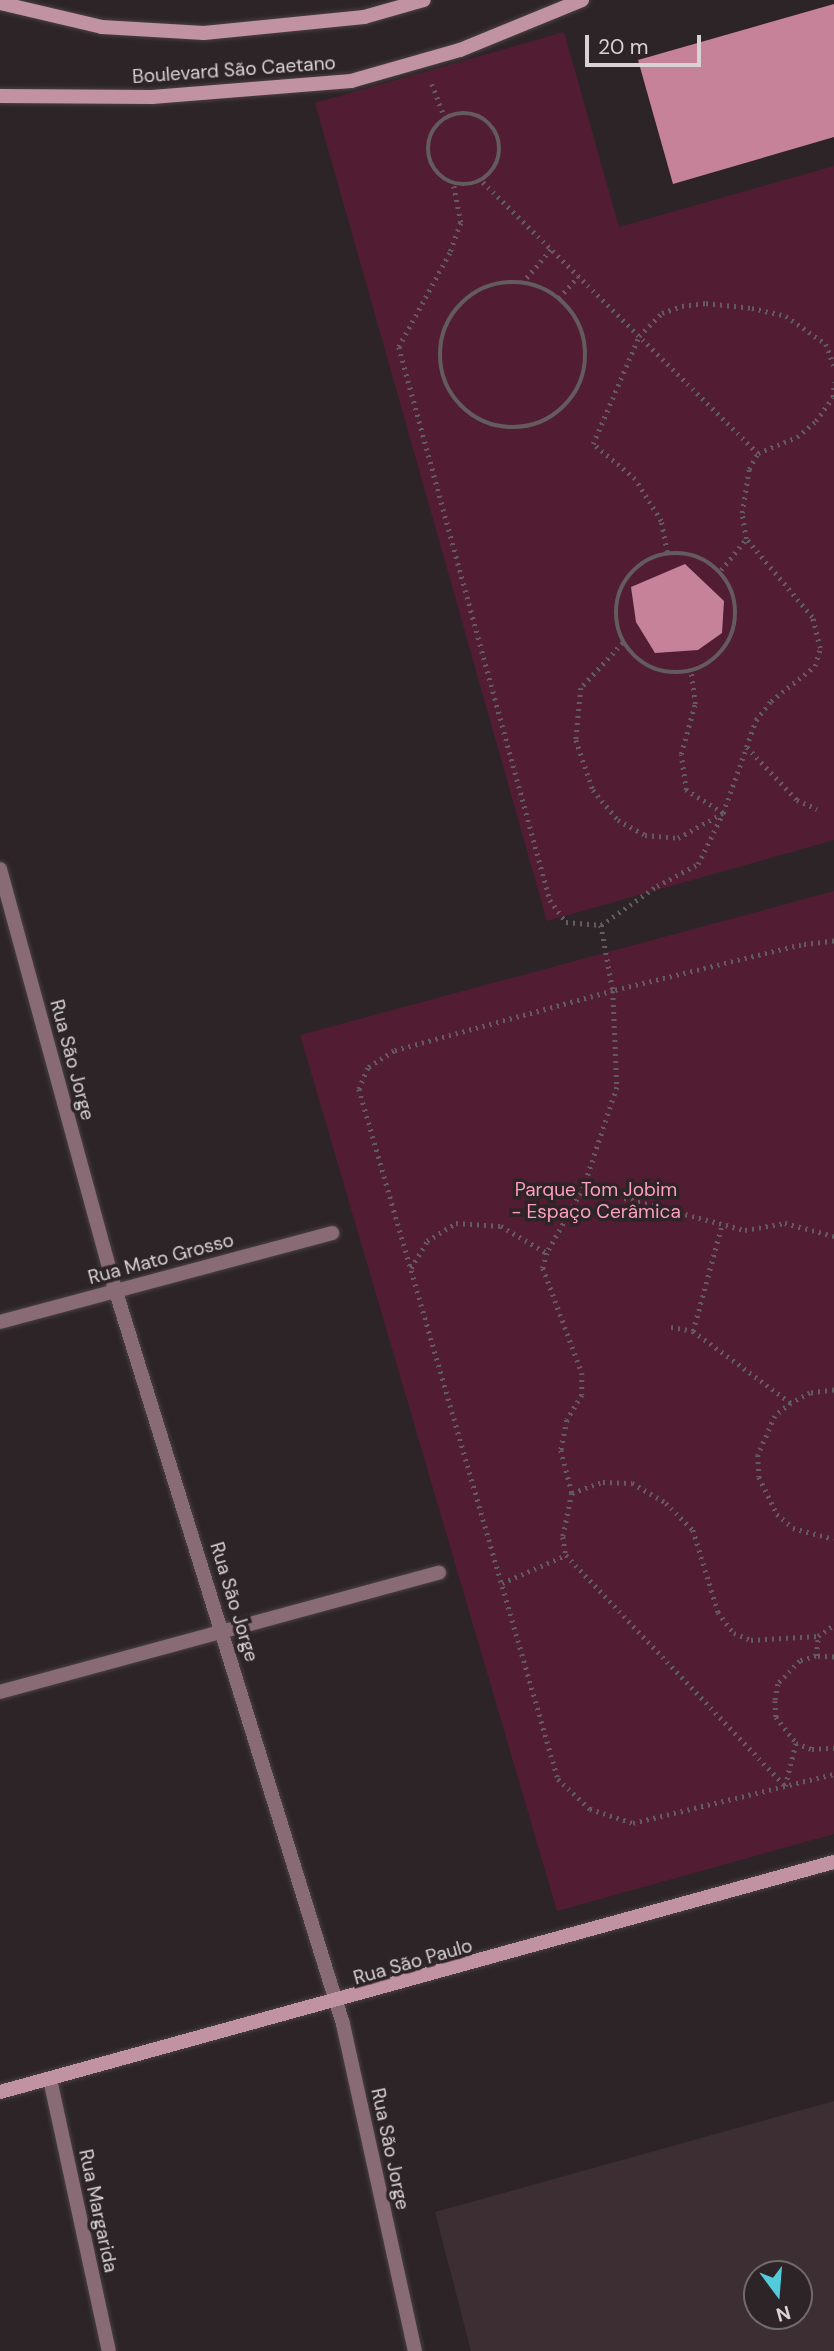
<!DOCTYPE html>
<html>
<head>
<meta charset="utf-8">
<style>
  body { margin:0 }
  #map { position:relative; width:834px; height:2351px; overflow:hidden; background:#2d2427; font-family:"DM Sans",sans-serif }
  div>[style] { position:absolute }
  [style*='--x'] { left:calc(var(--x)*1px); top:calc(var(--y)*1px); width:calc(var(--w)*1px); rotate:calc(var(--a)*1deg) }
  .built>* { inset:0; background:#3c2e33 }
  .green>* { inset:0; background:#521d32 }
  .building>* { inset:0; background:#c68299 }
  .path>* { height:4.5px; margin-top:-2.25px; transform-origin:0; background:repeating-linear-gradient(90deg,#635b5d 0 2px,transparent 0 7px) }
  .path>.ring { margin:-2.25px; padding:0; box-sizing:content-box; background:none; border:4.5px solid #635b5d; border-radius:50% }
  .roads { filter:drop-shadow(0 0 2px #484043) drop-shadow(0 0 2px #484043) }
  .street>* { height:14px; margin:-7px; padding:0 7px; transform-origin:7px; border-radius:7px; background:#896b75 }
  .secondary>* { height:14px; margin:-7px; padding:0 7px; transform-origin:7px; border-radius:7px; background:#c192a1 }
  span { translate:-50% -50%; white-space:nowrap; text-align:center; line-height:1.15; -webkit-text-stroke:7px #2d2427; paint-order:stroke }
  .street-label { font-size:19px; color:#d8d2d4 }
  .park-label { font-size:19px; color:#fd9ebf }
  .north { position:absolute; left:743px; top:2260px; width:70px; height:70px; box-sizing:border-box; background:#2d2427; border:2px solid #716a6c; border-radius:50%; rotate:164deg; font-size:19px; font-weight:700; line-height:28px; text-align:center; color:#d8d2d4 }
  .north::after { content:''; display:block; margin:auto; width:24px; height:32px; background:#53cbdb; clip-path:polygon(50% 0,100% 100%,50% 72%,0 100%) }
  .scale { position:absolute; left:585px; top:35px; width:116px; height:32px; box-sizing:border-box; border:4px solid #d8d2d4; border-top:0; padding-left:9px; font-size:21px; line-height:24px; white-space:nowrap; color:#d8d2d4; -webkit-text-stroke:5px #2d2427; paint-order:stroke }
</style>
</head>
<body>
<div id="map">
  <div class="built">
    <i style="clip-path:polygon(evenodd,834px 2101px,834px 2351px,471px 2351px,435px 2212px,834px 2101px,757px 2274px,799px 2274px,799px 2316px,757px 2316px,757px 2274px)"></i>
  </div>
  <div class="green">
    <i style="clip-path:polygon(564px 32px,619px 227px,834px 166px,834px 840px,547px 921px,315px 103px)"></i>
    <i style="clip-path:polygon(834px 891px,834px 1834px,557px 1911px,300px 1035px)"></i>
  </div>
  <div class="building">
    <i style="clip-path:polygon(834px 4px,834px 137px,673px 184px,638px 60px)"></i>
    <i style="clip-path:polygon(685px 564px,724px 601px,722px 633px,698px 650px,655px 653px,636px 622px,631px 587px)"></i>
  </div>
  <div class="path">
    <i style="--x:432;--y:84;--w:34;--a:69"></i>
    <i class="ring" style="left:428px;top:113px;width:67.5px;height:67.5px"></i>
    <i style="--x:483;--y:182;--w:386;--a:44.6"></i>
    <i style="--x:758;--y:453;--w:42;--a:-22.3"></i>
    <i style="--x:797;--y:437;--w:25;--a:-40"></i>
    <i style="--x:816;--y:421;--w:29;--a:-55"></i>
    <i style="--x:833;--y:397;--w:15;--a:-86"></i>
    <i style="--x:454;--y:186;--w:38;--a:79"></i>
    <i style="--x:461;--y:223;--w:32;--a:110"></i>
    <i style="--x:450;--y:253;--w:107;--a:118.5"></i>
    <i style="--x:399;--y:347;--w:573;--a:74.73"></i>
    <i style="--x:550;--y:900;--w:27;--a:54"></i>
    <i style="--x:566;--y:922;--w:35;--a:5"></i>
    <i style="--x:601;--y:925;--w:68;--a:-34.9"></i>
    <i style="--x:657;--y:886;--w:47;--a:-28.2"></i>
    <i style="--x:698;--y:864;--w:57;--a:-63.9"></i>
    <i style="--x:723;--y:813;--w:44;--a:-148.1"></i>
    <i style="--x:686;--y:790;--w:36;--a:-98"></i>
    <i style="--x:681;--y:754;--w:52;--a:-74.4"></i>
    <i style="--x:695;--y:704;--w:34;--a:-97"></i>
    <i class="ring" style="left:440px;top:282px;width:141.5px;height:141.5px"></i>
    <i style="--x:522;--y:283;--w:45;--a:-49.5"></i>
    <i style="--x:559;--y:298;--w:29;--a:-49"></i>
    <i style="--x:667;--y:552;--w:32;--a:-101"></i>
    <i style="--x:661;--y:521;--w:49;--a:-121.8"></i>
    <i style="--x:635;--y:479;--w:55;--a:-140.2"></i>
    <i style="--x:593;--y:444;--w:117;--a:-66.9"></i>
    <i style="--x:639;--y:336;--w:33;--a:-45"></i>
    <i style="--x:662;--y:313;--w:21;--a:-19"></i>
    <i style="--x:682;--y:306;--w:24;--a:-7"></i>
    <i style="--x:706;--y:303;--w:46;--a:6.2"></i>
    <i style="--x:752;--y:308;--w:35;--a:13"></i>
    <i style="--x:786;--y:316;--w:49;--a:35"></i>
    <i style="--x:826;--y:344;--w:23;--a:70"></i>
    <i class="ring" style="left:616px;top:553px;width:115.5px;height:115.5px"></i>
    <i style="--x:721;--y:570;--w:40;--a:-51"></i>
    <i style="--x:623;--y:643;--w:62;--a:133"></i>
    <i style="--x:581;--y:688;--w:52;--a:95.5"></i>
    <i style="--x:576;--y:740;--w:53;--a:71.2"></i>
    <i style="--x:593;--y:790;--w:39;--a:50"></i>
    <i style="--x:618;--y:820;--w:31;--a:29"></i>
    <i style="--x:645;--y:835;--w:33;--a:5"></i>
    <i style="--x:678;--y:838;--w:51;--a:-29.1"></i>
    <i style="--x:723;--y:813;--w:99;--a:-70.5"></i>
    <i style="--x:756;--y:720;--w:24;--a:-52"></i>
    <i style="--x:771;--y:701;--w:56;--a:-38.5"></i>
    <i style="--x:815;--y:666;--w:19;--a:-74"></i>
    <i style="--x:820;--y:648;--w:32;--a:-104"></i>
    <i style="--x:812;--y:617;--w:102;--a:-130.2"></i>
    <i style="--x:746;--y:539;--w:26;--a:-99"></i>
    <i style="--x:742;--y:513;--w:45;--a:-81"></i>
    <i style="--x:749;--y:469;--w:18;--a:-61"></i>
    <i style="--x:747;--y:747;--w:73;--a:46.7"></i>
    <i style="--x:797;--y:800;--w:22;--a:24"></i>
    <i style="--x:601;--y:925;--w:67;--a:79.7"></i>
    <i style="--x:613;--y:991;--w:96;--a:87.6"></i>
    <i style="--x:617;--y:1087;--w:105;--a:108.3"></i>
    <i style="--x:584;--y:1187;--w:76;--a:119.3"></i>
    <i style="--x:547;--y:1253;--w:16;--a:105"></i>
    <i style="--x:543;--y:1268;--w:112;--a:69.6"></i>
    <i style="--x:582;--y:1373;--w:22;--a:90"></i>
    <i style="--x:582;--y:1395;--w:29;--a:121"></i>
    <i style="--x:567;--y:1420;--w:31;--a:101"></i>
    <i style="--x:561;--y:1450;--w:44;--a:75.7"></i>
    <i style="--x:572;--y:1493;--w:45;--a:101.6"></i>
    <i style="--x:563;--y:1537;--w:18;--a:81"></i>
    <i style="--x:566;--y:1555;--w:317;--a:46.5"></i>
    <i style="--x:834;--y:941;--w:33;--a:173"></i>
    <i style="--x:801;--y:945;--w:194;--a:166.3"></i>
    <i style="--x:613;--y:991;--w:227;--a:164.7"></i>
    <i style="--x:394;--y:1051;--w:31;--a:147"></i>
    <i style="--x:368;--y:1068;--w:23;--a:113"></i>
    <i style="--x:359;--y:1089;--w:718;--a:73.91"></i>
    <i style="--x:558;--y:1779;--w:44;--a:43.2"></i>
    <i style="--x:590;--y:1809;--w:45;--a:18"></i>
    <i style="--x:633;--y:1823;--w:207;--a:-13.7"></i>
    <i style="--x:584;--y:1187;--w:167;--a:15"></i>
    <i style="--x:745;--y:1230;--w:41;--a:-9.9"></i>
    <i style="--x:785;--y:1223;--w:51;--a:14.9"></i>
    <i style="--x:411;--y:1268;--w:31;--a:-59"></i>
    <i style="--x:427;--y:1241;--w:34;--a:-32"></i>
    <i style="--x:456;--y:1223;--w:45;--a:3.8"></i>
    <i style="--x:501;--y:1226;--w:53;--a:30.4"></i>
    <i style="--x:671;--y:1327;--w:22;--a:10"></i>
    <i style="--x:693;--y:1331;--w:122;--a:36.3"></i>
    <i style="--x:693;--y:1331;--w:111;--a:-74.8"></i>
    <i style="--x:834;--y:1390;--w:24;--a:173"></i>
    <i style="--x:810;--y:1393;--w:21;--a:152"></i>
    <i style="--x:791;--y:1403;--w:21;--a:141"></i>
    <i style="--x:775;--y:1416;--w:43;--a:113.6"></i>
    <i style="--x:758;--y:1455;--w:22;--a:87"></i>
    <i style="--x:759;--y:1477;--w:41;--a:64.1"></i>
    <i style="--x:777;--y:1514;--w:21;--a:41"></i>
    <i style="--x:793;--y:1528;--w:42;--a:15"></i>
    <i style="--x:572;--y:1493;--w:33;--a:-20"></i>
    <i style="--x:603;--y:1482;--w:29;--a:2"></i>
    <i style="--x:632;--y:1483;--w:39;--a:30"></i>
    <i style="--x:666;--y:1503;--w:38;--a:45"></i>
    <i style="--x:693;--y:1530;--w:86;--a:73"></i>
    <i style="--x:718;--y:1612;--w:26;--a:53"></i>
    <i style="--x:734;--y:1633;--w:18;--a:22"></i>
    <i style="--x:751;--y:1640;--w:67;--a:-3.4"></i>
    <i style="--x:818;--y:1636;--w:19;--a:-35"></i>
    <i style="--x:502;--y:1583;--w:70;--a:-23.6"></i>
    <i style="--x:816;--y:1656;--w:20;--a:-84"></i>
    <i style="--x:834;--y:1657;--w:18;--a:-177"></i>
    <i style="--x:816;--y:1656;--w:17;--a:163"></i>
    <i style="--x:800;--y:1661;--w:32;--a:134"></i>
    <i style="--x:778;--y:1684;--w:17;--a:100"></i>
    <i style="--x:775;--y:1701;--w:16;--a:86"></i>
    <i style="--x:776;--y:1717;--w:33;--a:52"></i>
    <i style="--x:796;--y:1743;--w:17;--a:21"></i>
    <i style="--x:812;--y:1749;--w:22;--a:-3"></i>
    <i style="--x:785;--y:1786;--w:44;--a:-75.7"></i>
  </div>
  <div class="roads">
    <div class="street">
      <i style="--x:0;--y:869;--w:439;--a:74.7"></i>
      <i style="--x:116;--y:1292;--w:766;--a:72.77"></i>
      <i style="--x:343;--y:2024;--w:335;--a:77.6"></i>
      <i style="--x:0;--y:1322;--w:344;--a:-15"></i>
      <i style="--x:0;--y:1692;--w:455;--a:-15.2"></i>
      <i style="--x:50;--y:2079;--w:278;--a:77.8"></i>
    </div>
    <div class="secondary">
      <i style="--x:0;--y:3;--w:105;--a:13.2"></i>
      <i style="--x:102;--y:27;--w:102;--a:3.4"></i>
      <i style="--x:204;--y:33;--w:161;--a:-5.7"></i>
      <i style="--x:364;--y:17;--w:62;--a:-15.8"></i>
      <i style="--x:0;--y:96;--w:152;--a:0.4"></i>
      <i style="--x:152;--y:97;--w:200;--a:-4.6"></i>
      <i style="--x:351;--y:81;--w:113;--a:-15.9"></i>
      <i style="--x:460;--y:50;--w:132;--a:-22.3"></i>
      <i style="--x:0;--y:2092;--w:865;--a:-15.42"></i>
    </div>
  </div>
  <div class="street-label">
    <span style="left:234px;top:70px;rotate:-4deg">Boulevard São Caetano</span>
    <span style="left:72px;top:1060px;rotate:75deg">Rua São Jorge</span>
    <span style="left:161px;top:1259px;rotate:-15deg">Rua Mato Grosso</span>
    <span style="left:234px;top:1602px;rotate:73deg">Rua São Jorge</span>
    <span style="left:413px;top:1962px;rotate:-16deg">Rua São Paulo</span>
    <span style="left:390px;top:2149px;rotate:78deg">Rua São Jorge</span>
    <span style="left:98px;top:2211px;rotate:78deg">Rua Margarida</span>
  </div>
  <div class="park-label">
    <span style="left:596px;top:1201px">Parque Tom Jobim<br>- Espaço Cerâmica</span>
  </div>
  <div class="north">N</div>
  <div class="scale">20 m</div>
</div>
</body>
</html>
